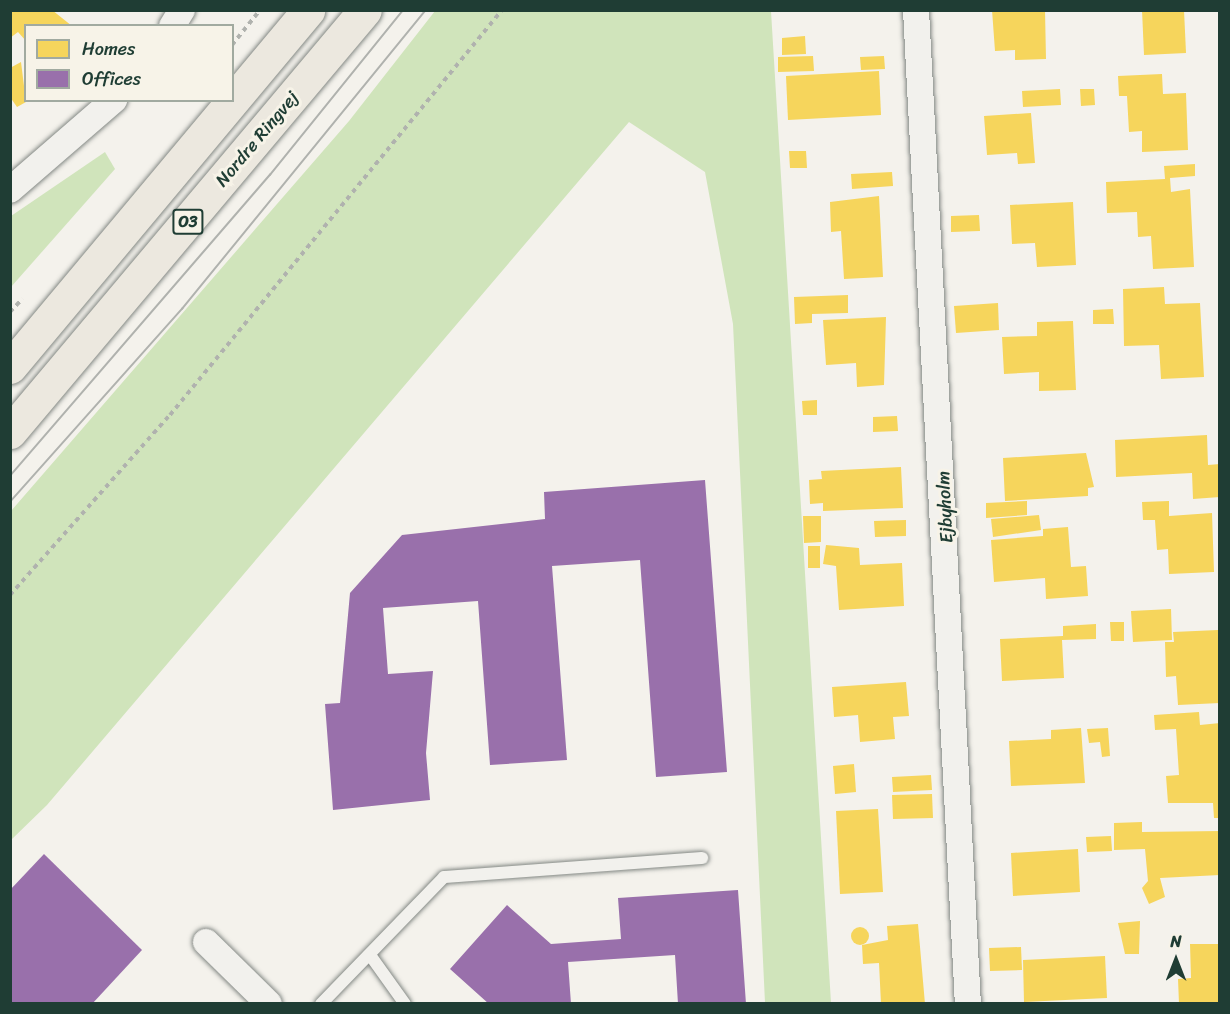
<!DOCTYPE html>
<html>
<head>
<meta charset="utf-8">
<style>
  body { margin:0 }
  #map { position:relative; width:1230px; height:1014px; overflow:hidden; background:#f4f2ec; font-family:Sriracha,sans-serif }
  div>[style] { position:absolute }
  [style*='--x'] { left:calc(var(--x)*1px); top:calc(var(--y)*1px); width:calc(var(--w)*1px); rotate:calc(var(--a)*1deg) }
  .green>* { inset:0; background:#d0e4bb }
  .homes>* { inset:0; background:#f6d55c }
  .round { border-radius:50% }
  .offices>* { inset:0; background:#9970ab }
  .path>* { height:4px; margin-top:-2px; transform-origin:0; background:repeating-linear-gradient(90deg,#b0b2ae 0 4.5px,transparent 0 9px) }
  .roads { filter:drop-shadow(0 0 2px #848985) drop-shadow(0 0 2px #848985) }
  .service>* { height:12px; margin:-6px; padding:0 6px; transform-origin:6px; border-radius:6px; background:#f2f1ed }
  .minor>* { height:26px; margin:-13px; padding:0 13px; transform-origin:13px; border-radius:13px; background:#f2f1ed }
  .primary>* { height:33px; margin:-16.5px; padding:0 16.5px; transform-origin:16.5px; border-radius:16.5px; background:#ece8df }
  .tram>* { height:1.5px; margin:-0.75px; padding:0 0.75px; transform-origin:0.75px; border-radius:0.75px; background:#b0b2ae }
  span { translate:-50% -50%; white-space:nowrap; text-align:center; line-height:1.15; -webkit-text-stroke:6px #f7f3e8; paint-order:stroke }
  .shield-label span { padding:2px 4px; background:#f7f3e8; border:2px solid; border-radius:4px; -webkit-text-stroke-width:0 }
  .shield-label { font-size:16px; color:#1f3d34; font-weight:700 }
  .street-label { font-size:18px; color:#1f3d34 }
  .frame { position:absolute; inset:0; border:12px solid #1f3d34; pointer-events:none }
  .legend { position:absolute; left:24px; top:24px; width:210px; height:78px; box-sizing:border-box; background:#f7f3e8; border:2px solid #a1aaa0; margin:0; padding:8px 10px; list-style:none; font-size:18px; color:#1f3d34 }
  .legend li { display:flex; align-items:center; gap:12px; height:30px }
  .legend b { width:30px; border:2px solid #a1aaa0 }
  .north { position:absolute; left:1146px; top:930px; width:60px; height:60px; -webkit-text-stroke:4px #f7f3e8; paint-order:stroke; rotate:0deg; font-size:16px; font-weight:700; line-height:24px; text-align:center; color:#1f3d34 }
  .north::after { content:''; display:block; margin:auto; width:21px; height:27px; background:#1f3d34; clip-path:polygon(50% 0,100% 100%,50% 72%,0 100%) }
</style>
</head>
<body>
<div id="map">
  <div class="green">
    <i style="clip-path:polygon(435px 11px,771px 11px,831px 1003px,765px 1003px,733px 324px,705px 172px,629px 122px,47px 805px,11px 840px,11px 511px,349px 121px)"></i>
    <i style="clip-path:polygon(105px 152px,115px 169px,11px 287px,11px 216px)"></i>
  </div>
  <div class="homes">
    <i style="clip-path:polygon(10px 10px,52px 10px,72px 26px,26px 26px,26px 41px,18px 32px,10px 38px)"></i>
    <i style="clip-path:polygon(992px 10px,1045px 10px,1046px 59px,1015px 60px,1015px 50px,995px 51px)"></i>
    <i style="clip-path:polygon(1142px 10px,1184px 10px,1186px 53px,1144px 55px)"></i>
    <i style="clip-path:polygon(805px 36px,806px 54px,782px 55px,782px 38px)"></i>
    <i style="clip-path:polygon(813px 56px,814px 71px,778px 72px,778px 57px)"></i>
    <i style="clip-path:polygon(884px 56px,885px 69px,861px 70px,860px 57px)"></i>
    <i style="clip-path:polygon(21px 62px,26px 102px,17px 107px,10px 97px,10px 68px)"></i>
    <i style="clip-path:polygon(879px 71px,881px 115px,788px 120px,786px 76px)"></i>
    <i style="clip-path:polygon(1162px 74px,1163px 94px,1186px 93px,1188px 150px,1142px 152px,1142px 131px,1129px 132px,1127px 96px,1119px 96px,1118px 76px)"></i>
    <i style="clip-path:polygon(1060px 89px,1061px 105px,1023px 107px,1022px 91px)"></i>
    <i style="clip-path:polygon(1080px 89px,1094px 89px,1095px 105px,1081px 106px)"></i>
    <i style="clip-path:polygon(1031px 113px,1035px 163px,1018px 164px,1017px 153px,987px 155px,984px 116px)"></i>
    <i style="clip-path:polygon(789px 151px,806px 151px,807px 168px,790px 168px)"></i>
    <i style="clip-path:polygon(1195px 164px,1195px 176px,1170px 178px,1171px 192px,1190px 189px,1194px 267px,1153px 269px,1151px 236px,1138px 237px,1137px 212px,1107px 213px,1106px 182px,1165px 179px,1164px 166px)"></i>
    <i style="clip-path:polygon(892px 172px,893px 186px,852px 189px,851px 174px)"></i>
    <i style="clip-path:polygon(879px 196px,883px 277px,844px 279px,841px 231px,831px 232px,830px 202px)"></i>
    <i style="clip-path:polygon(1073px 202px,1076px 265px,1037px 267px,1035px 243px,1012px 244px,1010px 205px)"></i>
    <i style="clip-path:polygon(979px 215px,980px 231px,951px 232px,951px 216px)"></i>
    <i style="clip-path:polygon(1164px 287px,1165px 304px,1200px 303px,1204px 377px,1161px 379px,1159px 345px,1124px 346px,1123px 289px)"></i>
    <i style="clip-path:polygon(848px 295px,848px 313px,812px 314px,812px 323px,795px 324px,794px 297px)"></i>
    <i style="clip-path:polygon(998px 303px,999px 330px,956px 333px,954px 306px)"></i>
    <i style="clip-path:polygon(1113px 309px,1114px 324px,1093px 324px,1093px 310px)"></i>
    <i style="clip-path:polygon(886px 317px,884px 385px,857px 387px,856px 363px,826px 365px,823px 320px)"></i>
    <i style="clip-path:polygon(1073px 321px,1076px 390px,1039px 391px,1039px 372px,1004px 374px,1002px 337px,1037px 336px,1037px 322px)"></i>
    <i style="clip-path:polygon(817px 400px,817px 415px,803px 415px,802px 401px)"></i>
    <i style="clip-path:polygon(897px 416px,898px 431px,873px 432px,873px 417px)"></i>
    <i style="clip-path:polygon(1207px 435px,1208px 465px,1220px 464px,1220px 497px,1193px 499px,1192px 473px,1116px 477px,1115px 440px)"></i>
    <i style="clip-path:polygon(1086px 453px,1094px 487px,1088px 488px,1088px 496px,1005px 501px,1003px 458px)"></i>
    <i style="clip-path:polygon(901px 467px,903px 508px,823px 511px,823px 503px,810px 504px,809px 480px,822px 479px,821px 471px)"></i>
    <i style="clip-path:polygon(1027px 501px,1027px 515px,986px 518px,986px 503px)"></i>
    <i style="clip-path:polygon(1169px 501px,1169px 516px,1212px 513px,1214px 572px,1169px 574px,1168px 549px,1157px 550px,1155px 520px,1143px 520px,1142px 502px)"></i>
    <i style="clip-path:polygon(1039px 515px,1041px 530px,993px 537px,991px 519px)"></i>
    <i style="clip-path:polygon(803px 516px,821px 516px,821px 542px,804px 543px)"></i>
    <i style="clip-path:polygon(906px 520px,906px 536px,875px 537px,874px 521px)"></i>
    <i style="clip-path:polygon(1068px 527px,1071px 567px,1086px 566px,1088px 596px,1046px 599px,1045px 578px,994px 582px,991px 540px,1043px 536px,1043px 529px)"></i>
    <i style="clip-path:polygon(826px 545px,859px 548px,860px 565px,902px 563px,904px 606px,839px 610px,836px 566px,823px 564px)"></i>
    <i style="clip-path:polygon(808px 546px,820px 546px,820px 568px,808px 568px)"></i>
    <i style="clip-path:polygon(1171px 609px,1172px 640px,1133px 642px,1131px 611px)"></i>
    <i style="clip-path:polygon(1110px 622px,1124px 622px,1124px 641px,1111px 641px)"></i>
    <i style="clip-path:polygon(1096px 624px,1096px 639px,1062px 640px,1064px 678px,1002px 681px,1000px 639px,1063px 636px,1063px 626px)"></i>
    <i style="clip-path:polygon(1218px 630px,1220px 703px,1178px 705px,1176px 676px,1166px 677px,1165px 642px,1174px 642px,1173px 632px)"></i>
    <i style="clip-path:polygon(906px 682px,909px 716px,893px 717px,895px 739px,860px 742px,858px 715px,834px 717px,832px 687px)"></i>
    <i style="clip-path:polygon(1199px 712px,1200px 725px,1220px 723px,1220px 818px,1214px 818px,1213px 803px,1168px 803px,1166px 776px,1179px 775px,1176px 729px,1155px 730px,1154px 715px)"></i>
    <i style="clip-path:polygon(1081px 728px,1085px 783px,1011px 786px,1009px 741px,1051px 739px,1051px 730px)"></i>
    <i style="clip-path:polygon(1108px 728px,1110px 756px,1102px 757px,1100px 742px,1089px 743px,1087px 729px)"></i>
    <i style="clip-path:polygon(854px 764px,856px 792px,835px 794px,833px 766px)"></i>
    <i style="clip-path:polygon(931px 775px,932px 790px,893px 792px,892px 777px)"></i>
    <i style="clip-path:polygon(932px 794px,933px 818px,893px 819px,892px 795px)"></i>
    <i style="clip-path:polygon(878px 809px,883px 892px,840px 894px,836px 811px)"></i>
    <i style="clip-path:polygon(1142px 822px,1142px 832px,1220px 831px,1220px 875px,1160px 878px,1165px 897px,1149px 904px,1142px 888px,1148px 881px,1145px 849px,1114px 850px,1114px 823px)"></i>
    <i style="clip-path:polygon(1111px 836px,1112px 851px,1087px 852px,1086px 837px)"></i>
    <i style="clip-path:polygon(1078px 849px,1080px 892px,1013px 896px,1011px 853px)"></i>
    <i style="clip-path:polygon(1140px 921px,1139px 954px,1125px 954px,1118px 923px)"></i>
    <i style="clip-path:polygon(918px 924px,925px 1004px,881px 1004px,879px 963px,863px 964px,862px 945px,888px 940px,887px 926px)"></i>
    <i class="round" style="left:851px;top:927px;width:18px;height:18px"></i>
    <i style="clip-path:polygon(1190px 944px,1220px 944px,1220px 1004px,1179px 1004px,1178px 979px,1191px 978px)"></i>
    <i style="clip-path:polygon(1021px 947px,1022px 970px,990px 971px,989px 948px)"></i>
    <i style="clip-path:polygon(1105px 956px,1107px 998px,1024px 1002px,1023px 960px)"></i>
  </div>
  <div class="offices">
    <i style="clip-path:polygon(705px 480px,727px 772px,656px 777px,640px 560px,552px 566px,567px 760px,490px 765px,478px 601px,383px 608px,388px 674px,433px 671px,426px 753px,430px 800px,333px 810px,325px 704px,340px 703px,350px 593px,402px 535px,545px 519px,544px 492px)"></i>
    <i style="clip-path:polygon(44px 854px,142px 950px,92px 1004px,10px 1004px,10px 890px)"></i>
    <i style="clip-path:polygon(738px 890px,746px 1004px,678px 1004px,675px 955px,568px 962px,571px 1004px,489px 1004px,450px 969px,507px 905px,551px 944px,621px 939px,618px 898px)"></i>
  </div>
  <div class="path">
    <i style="--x:232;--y:45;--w:45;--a:-51.3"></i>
    <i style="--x:10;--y:312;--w:18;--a:-47"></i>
    <i style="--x:10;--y:595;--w:241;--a:-48.4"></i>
    <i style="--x:170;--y:415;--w:524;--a:-50.66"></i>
  </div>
  <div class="roads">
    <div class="service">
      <i style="--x:370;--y:955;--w:60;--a:54.5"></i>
      <i style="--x:321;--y:1004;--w:177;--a:-45.9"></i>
      <i style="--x:444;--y:877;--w:259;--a:-4.2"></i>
    </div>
    <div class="minor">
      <i style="--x:916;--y:10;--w:995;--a:87.01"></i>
      <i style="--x:172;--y:26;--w:19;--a:-58"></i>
      <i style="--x:10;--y:190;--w:138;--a:-40.9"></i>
      <i style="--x:206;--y:942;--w:88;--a:44.5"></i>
    </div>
    <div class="primary">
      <i style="--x:10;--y:367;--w:465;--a:-50.1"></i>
      <i style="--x:10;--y:432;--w:551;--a:-49.93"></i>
    </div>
  </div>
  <div class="tram">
    <i style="--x:10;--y:476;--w:398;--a:-49.2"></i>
    <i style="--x:270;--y:175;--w:212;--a:-51.1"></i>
    <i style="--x:10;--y:502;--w:259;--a:-48.3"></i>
    <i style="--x:182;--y:309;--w:386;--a:-50.8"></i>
  </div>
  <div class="shield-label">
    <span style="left:188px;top:222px">O3</span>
  </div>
  <div class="street-label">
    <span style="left:257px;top:139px;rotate:-50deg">Nordre Ringvej</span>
    <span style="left:945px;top:507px;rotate:-93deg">Ejbyholm</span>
  </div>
  <div class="frame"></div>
  <ul class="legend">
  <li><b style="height:16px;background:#f6d55c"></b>Homes</li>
  <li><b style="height:16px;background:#9970ab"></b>Offices</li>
  </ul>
  <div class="north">N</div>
</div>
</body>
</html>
